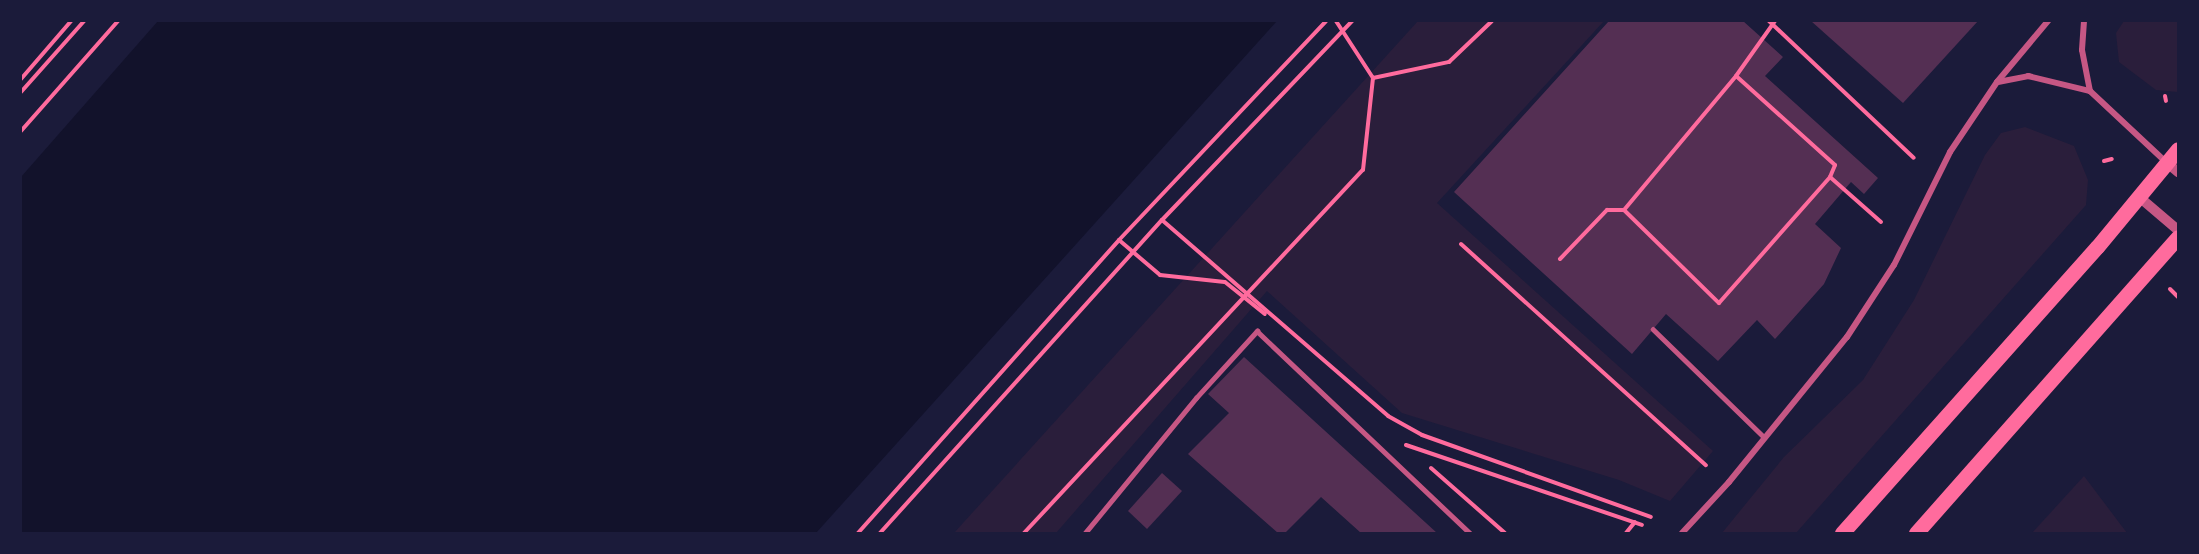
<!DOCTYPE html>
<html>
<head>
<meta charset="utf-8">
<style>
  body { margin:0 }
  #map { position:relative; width:2199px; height:554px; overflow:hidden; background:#1b1b3a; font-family:Lato,sans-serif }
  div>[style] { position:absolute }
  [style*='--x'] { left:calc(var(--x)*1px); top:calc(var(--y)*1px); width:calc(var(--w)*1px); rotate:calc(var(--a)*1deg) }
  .green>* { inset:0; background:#2a1e3b }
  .water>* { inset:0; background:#12122b }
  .building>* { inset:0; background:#542f53 }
  .path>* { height:4px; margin:-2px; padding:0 2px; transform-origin:2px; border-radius:2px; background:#ff6b9d }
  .service>* { height:4.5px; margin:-2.25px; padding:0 2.25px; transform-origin:2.25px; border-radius:2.25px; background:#c65784 }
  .minor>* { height:6px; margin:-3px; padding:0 3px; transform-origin:3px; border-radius:3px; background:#c65784 }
  .tertiary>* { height:10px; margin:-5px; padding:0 5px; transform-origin:5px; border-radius:5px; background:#c65784 }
  .primary>* { height:15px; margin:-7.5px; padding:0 7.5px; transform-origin:7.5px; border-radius:7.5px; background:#ff6b9d }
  span { translate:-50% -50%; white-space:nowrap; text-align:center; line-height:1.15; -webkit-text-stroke:6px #1b1b3a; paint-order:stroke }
  .frame { position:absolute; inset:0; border:22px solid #1b1b3a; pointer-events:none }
</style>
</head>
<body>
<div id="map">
  <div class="green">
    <i style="clip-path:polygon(1418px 21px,1604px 21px,1437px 203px,1713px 451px,1670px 501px,1619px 480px,1402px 413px,1267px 291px,1056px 533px,954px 533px)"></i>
    <i style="clip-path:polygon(2124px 21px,2178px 21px,2178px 92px,2156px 90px,2119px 62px,2116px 33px)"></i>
    <i style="clip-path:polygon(2025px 127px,2074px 146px,2088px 180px,2086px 205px,1796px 533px,1722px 533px,1784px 457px,1863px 380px,1914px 300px,1985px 155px,2001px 133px)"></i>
    <i style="clip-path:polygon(2084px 476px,2127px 533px,2032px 533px)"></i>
  </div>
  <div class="water">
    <i style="clip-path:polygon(158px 21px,1277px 21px,816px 533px,21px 533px,21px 177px)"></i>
  </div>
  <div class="building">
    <i style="clip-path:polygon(1609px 21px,1743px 21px,1783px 57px,1765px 76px,1878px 178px,1864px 194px,1851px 182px,1815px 224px,1841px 248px,1824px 284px,1775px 339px,1757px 320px,1718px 361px,1666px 314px,1632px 354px,1454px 192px)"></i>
    <i style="clip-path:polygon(1811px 21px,1978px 21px,1903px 103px)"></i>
    <i style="clip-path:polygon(1244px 357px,1437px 533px,1361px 533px,1321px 497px,1285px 533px,1278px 533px,1188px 454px,1229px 413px,1208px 394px)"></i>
    <i style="clip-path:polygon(1162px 473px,1182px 491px,1147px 529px,1128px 511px)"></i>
  </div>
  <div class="path">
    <i style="--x:1336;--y:21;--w:68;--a:57"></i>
    <i style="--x:1769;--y:21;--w:199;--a:43.4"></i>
    <i style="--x:21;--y:79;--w:77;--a:-49.2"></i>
    <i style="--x:21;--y:92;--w:95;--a:-48.4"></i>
    <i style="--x:2165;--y:96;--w:5;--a:79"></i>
    <i style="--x:21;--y:131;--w:147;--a:-48.6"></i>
    <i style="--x:2104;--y:161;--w:8;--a:-14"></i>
    <i style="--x:1830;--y:177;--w:68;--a:41.4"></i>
    <i style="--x:1624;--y:210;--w:133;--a:44.4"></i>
    <i style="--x:1719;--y:303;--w:168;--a:-48.6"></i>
    <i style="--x:1830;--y:177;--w:13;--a:-67"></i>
    <i style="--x:1835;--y:165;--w:133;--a:-138"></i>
    <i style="--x:1162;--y:220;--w:299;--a:40.9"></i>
    <i style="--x:1388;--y:416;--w:39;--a:29"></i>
    <i style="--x:1422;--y:435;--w:243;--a:19.7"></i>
    <i style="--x:1119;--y:240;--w:54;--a:40.5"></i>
    <i style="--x:1160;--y:275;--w:65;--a:6.1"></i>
    <i style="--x:1225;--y:282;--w:51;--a:38.7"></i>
    <i style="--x:1461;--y:244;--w:330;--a:42.1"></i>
    <i style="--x:1560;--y:259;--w:68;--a:-46.2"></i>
    <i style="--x:1607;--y:210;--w:17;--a:0"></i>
    <i style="--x:1624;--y:210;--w:175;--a:-50.1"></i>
    <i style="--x:1736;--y:76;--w:67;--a:-54.7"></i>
    <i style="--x:2170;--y:289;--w:11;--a:45"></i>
    <i style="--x:1406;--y:445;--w:249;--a:18.7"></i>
    <i style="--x:1431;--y:468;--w:98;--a:41.3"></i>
    <i style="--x:858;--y:533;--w:392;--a:-48.3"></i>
    <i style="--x:1119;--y:240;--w:301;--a:-46.6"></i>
    <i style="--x:880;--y:533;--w:421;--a:-48"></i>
    <i style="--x:1162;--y:220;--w:275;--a:-46.3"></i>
    <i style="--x:1024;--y:533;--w:497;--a:-47"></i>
    <i style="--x:1363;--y:170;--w:93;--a:-83.8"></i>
    <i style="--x:1373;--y:78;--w:78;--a:-11.9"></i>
    <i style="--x:1449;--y:62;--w:59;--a:-43.6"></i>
    <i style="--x:1626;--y:533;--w:14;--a:-51"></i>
  </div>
  <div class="service">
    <i style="--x:1653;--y:329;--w:153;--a:44.2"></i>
    <i style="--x:1085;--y:533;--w:175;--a:-50.6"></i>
    <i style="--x:1196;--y:398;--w:91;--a:-47.7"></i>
    <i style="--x:1257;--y:331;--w:294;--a:43.5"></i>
  </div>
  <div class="minor">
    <i style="--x:2084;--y:21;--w:29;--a:94"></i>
    <i style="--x:2082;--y:50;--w:42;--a:79"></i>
    <i style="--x:1998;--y:82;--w:31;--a:-11"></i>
    <i style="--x:2028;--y:76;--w:64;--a:13.6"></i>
    <i style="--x:2090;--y:91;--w:104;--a:43.1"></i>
    <i style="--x:1682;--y:533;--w:69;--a:-47.3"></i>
    <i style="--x:1729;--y:482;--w:187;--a:-50.9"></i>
    <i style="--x:1847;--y:337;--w:86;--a:-56.9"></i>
    <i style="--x:1894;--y:265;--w:126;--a:-63.6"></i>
    <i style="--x:1950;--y:152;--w:84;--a:-56.1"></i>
    <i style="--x:1997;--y:82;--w:80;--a:-50.1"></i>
  </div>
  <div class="tertiary">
    <i style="--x:2166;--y:162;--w:16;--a:40"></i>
    <i style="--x:2138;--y:196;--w:52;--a:40.4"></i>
  </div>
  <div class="primary">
    <i style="--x:1842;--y:533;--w:383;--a:-48.3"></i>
    <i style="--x:2097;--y:247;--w:127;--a:-50.4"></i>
    <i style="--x:1916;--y:533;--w:395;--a:-48.5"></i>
  </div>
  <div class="frame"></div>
</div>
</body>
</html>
